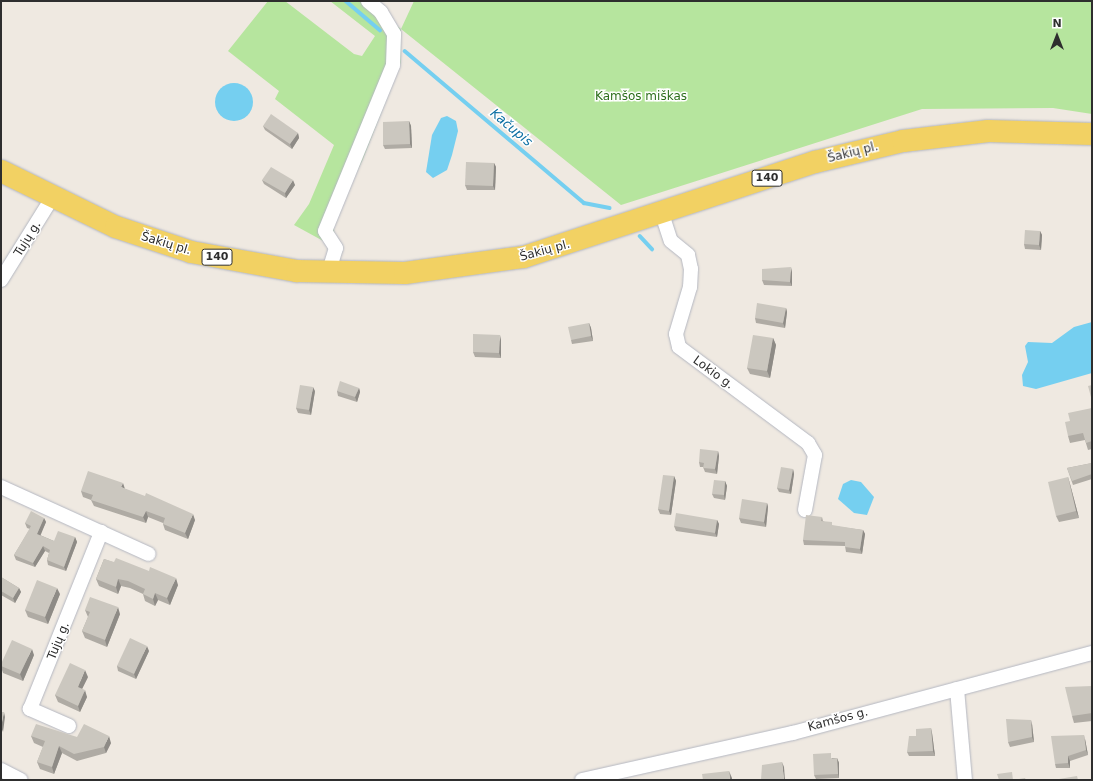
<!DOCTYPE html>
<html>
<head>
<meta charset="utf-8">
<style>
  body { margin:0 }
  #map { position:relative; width:1093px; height:781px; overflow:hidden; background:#efe9e1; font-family:"DejaVu Sans",sans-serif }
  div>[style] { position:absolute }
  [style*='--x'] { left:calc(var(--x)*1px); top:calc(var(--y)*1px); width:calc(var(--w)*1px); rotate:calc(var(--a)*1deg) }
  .green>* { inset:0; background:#b6e59e }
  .water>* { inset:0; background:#75cff0 }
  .round { border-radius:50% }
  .stream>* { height:3.5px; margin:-1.75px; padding:0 1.75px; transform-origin:1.75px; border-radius:1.75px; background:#75cff0 }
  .roads { filter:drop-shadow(0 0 1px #b4b7c1) drop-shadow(0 0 1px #b4b7c1) }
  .minor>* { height:14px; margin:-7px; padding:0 7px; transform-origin:7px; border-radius:7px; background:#fff }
  .primary>* { height:22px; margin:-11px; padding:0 11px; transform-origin:11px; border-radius:11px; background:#f2d163 }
  .wall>* { inset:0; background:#afaba4 }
  .shaded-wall>* { inset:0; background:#8e8b86 }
  .building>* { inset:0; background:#cbc7bf }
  span { translate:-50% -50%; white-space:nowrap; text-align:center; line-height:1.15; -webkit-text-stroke:3px #fff; paint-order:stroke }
  .shield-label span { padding:1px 3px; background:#fff; border:1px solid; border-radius:3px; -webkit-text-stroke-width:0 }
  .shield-label { font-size:11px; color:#2e2e2e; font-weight:700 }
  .park-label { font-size:12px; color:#2c6e1b }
  .street-label { font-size:12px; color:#2e2e2e }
  .water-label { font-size:13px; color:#0d6fa3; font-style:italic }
  .frame { position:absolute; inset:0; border:2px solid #2e2e2e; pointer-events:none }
  .north { position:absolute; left:1037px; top:16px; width:40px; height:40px; -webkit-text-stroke:3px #fff; paint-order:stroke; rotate:0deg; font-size:11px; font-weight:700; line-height:16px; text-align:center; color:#2e2e2e }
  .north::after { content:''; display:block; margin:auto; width:14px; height:18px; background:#2e2e2e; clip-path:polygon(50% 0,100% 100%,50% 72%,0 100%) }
</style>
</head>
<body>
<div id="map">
  <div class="green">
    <i style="clip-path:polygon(268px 1px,285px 1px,354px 54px,362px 56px,375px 36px,330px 1px,366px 1px,401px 29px,414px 1px,1092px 1px,1092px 114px,1053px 108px,922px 109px,621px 205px,401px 29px,401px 62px,363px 159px,333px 221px,336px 248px,294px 225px,309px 204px,334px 145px,275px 99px,279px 91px,228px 51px)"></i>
  </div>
  <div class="water">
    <i class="round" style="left:215px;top:83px;width:38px;height:38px"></i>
    <i style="clip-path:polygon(447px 116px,456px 121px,458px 131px,452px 155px,447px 170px,433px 178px,426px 172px,432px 135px,441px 118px)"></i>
    <i style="clip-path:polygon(1092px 322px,1092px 373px,1036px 389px,1023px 386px,1022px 375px,1028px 362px,1025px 346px,1028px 342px,1052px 343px,1074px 327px)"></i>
    <i style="clip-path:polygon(851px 480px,861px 482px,874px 497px,867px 515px,854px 513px,838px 499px,843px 484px)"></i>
  </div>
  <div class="stream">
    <i style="--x:346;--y:1;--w:45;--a:40.5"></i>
    <i style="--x:405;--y:51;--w:235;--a:40.3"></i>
    <i style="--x:584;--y:203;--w:26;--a:11"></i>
    <i style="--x:640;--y:236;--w:18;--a:47"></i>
  </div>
  <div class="roads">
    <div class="minor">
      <i style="--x:662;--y:214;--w:28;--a:72"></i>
      <i style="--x:671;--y:241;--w:22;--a:39"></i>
      <i style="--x:688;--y:255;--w:14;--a:78"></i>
      <i style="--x:691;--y:269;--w:18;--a:93"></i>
      <i style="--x:690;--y:287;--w:49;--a:106.6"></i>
      <i style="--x:676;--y:334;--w:13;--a:77"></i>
      <i style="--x:679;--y:347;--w:161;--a:36.7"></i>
      <i style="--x:808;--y:443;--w:14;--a:60"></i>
      <i style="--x:815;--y:455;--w:56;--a:100.3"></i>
      <i style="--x:328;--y:274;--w:27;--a:-73"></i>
      <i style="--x:336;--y:248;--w:20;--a:-123"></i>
      <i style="--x:325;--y:231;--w:179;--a:-67.7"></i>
      <i style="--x:393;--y:65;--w:31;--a:-88"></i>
      <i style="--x:394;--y:34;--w:26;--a:-121"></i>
      <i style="--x:381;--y:12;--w:17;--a:-140"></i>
      <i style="--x:1;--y:280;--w:97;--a:-58.1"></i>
      <i style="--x:1;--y:487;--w:162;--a:24.4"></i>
      <i style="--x:957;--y:689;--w:91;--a:85"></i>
      <i style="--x:69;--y:726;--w:43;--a:-156.4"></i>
      <i style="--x:30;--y:709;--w:191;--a:-68.1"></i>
      <i style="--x:1;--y:770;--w:22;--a:27"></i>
      <i style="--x:582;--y:780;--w:216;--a:-12.6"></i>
      <i style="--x:793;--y:733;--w:310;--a:-15"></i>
    </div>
    <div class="primary">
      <i style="--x:1;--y:171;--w:128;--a:26"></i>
      <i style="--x:116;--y:227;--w:79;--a:18.4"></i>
      <i style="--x:191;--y:252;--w:108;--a:10.2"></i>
      <i style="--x:297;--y:271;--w:108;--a:1.1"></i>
      <i style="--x:405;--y:273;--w:120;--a:-7.7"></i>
      <i style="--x:524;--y:257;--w:306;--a:-18.1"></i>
      <i style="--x:815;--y:162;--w:90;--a:-13.4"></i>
      <i style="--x:903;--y:141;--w:86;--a:-6.7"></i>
      <i style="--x:988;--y:131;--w:104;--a:1.7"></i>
    </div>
  </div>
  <div class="wall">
    <i style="clip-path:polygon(409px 121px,411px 126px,412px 148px,385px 149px,383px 145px)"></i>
    <i style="clip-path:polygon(263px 126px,298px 133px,299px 138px,292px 149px,265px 130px)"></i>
    <i style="clip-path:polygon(494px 163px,496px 167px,495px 190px,467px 190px,465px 185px)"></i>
    <i style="clip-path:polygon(262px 180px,295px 185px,286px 198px,264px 184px)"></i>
    <i style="clip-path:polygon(1040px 231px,1042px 235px,1041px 250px,1025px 249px,1024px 244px)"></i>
    <i style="clip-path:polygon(792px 272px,792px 286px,764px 285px,762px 280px)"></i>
    <i style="clip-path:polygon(786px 308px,787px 312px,785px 328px,756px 323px,755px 318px)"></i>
    <i style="clip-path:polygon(589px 323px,591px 328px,593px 341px,572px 344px,571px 340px)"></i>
    <i style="clip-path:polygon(773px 338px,776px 345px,770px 378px,750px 374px,747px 368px)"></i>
    <i style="clip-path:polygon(501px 340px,501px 358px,475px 357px,473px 352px)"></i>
    <i style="clip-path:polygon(359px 388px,360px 392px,357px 402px,338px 396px,337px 391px)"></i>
    <i style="clip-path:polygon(315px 391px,311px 415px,298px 413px,296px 408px)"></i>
    <i style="clip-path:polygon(1092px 408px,1092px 449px,1088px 450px,1085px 440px,1070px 443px,1068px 436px,1070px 421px)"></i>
    <i style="clip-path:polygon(718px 451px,719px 456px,717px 474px,705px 472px,703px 467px,700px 467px,699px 462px)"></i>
    <i style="clip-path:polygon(1092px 463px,1092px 479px,1073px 485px,1067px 468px)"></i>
    <i style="clip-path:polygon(793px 469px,794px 474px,791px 494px,779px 492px,777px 488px)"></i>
    <i style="clip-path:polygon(674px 476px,676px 481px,671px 515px,660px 514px,658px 509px)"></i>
    <i style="clip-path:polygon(1068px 477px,1070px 484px,1079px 518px,1059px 522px,1056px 516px)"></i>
    <i style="clip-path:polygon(725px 481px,727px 486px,725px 500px,714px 498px,712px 494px)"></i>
    <i style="clip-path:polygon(125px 489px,195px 520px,188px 539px,165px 530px,163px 524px,163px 523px,148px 517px,146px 523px,94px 506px,91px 500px,83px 497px,81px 491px)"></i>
    <i style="clip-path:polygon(767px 503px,768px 507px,766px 527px,741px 523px,739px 518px)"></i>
    <i style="clip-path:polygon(822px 517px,823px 521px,833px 526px,863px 530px,865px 534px,862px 554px,846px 552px,845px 546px,804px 545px,803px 540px)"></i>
    <i style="clip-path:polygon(44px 518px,46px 522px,40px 535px,54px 541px,75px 537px,77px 542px,66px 571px,48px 565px,47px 560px,49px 553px,45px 551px,35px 567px,16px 560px,14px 555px,30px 529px,27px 528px,25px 523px)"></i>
    <i style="clip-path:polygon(717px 520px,719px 524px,717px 537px,676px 531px,674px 526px)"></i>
    <i style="clip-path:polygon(104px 559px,178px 585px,170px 605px,158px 600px,155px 606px,145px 601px,143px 594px,130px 588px,121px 586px,118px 594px,99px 586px,96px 579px)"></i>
    <i style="clip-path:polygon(1px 577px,19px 588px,21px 592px,15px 603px,1px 595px)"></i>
    <i style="clip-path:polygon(60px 594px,48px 624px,28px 617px,25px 610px)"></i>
    <i style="clip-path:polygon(85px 610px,120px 614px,107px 647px,85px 638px,82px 631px,88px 617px)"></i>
    <i style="clip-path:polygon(149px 651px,136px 679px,118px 671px,117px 666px)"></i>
    <i style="clip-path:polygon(34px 655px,23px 681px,3px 673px,1px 667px,1px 664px)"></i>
    <i style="clip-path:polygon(88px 677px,82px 689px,87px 697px,80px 712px,58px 702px,55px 695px)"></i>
    <i style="clip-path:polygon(1092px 686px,1092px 721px,1074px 723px,1072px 716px)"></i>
    <i style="clip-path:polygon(1032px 724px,1034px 742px,1010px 747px,1008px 742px)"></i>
    <i style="clip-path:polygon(931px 728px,932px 733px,935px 756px,909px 756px,907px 752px,916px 736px)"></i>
    <i style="clip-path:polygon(31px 736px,77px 737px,111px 743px,106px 753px,77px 761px,62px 753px,54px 774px,40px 769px,37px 762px,43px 747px,34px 743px)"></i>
    <i style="clip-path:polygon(1085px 739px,1088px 755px,1070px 761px,1070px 768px,1056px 768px,1055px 764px)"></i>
    <i style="clip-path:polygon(832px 758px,837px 758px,839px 763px,839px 778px,816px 779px,814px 775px)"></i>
  </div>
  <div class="shaded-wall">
    <i style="clip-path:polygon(409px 121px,411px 126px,412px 148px,410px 144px)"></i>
    <i style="clip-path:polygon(298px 133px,299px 138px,292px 149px,290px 144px)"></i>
    <i style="clip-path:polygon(494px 163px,496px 167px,495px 190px,493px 186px)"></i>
    <i style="clip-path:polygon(293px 180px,295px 185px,286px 198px,285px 193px)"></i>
    <i style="clip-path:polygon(1040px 231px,1042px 235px,1041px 250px,1039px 245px)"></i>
    <i style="clip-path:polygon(791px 267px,792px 272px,792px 286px,790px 282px)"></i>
    <i style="clip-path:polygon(786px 308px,787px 312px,785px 328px,783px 323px)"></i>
    <i style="clip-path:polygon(589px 323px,591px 328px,593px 341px,591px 336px)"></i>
    <i style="clip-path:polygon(500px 335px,501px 340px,501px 358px,499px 353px)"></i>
    <i style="clip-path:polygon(773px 338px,776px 345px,770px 378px,767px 371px)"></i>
    <i style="clip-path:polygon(313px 387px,315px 391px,311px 415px,309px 410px)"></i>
    <i style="clip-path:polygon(359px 388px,360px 392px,357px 402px,355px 397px)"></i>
    <i style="clip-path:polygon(718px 451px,719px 456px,717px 474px,715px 469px)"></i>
    <i style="clip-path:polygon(793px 469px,794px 474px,791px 494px,789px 490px)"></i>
    <i style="clip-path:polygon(674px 476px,676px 481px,671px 515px,669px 511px)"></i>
    <i style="clip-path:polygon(1068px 477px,1070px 484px,1079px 518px,1076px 511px)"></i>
    <i style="clip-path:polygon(725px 481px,727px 486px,725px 500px,724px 495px)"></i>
    <i style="clip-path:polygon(123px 483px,125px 489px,121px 487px)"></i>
    <i style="clip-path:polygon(767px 503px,768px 507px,766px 527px,764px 522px)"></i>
    <i style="clip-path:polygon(146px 511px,148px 517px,146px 523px,143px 517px)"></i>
    <i style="clip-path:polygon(193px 514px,195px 520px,188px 539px,185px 533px)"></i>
    <i style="clip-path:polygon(44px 518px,46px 522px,39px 539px,37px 534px)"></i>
    <i style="clip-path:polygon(717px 520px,719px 524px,717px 537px,715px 533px)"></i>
    <i style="clip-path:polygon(863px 530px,865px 534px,862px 554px,860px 549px)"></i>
    <i style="clip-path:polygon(75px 537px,77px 542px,66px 571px,64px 567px)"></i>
    <i style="clip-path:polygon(43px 546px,45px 551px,35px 567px,33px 563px)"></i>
    <i style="clip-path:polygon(176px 578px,178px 585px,170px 605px,167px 598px)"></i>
    <i style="clip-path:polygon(118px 579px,121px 586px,118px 594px,116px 587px)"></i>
    <i style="clip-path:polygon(19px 588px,21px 592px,15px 603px,13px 598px)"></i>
    <i style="clip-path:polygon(57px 588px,60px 594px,48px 624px,45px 617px)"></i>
    <i style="clip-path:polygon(155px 593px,158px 600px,155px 606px,153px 599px)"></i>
    <i style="clip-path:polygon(118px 607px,120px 614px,107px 647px,105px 640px)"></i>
    <i style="clip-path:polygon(147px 646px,149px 651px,136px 679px,134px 674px)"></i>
    <i style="clip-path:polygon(32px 649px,34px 655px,23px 681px,20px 674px)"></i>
    <i style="clip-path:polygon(85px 670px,88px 677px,80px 693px,78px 687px)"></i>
    <i style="clip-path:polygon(85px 690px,87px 697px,80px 712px,78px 706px)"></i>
    <i style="clip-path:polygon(4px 712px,5px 717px,3px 732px,1px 727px)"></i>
    <i style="clip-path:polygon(1031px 720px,1032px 724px,1034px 742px,1032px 737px)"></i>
    <i style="clip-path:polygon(931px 728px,932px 733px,935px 756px,933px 751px)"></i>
    <i style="clip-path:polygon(1084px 735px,1085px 739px,1088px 755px,1086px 750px)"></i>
    <i style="clip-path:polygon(109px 736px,111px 743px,106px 753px,104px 747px)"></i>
    <i style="clip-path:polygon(59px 746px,62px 753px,54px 774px,52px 767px)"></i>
    <i style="clip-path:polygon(1068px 756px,1070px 761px,1070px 768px,1068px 763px)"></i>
    <i style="clip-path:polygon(837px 758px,839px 763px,839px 778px,838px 774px)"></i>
    <i style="clip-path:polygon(782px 762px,784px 767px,785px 780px,784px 780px)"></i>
    <i style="clip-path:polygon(729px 771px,732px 778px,732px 780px,730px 780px)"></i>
  </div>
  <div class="building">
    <i style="clip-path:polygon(271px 114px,298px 133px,290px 144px,263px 126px)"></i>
    <i style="clip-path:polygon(409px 121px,410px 144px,383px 145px,383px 122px)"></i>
    <i style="clip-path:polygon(466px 162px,494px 163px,493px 186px,465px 185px)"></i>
    <i style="clip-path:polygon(271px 167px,293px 180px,285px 193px,262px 180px)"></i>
    <i style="clip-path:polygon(1025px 230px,1040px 231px,1039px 245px,1024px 244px)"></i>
    <i style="clip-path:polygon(791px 267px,790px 282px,762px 280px,762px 269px)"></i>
    <i style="clip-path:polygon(757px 303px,786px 308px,783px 323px,755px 318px)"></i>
    <i style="clip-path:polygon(589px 323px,591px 336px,571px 340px,568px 327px)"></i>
    <i style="clip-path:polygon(473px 334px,500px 335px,499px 353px,473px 352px)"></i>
    <i style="clip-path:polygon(753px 335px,773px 338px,767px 371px,747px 368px)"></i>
    <i style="clip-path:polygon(340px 381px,359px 388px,355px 397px,337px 391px)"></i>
    <i style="clip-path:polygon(300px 385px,313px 387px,309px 410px,296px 408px)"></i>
    <i style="clip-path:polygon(1092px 385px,1092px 401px,1088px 386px)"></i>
    <i style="clip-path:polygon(1092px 408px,1092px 441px,1086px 443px,1083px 433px,1068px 436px,1065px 422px,1070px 421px,1068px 413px)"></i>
    <i style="clip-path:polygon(700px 449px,718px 451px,715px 469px,703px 468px,704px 463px,699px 462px)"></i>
    <i style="clip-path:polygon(1092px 463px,1092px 474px,1072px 481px,1067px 468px)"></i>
    <i style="clip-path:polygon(781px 467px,793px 469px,789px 490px,777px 488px)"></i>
    <i style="clip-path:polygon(88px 471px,123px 483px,121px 487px,145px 496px,146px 493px,193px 514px,185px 533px,163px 524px,165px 518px,146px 511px,143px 517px,91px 500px,93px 495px,81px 491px)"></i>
    <i style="clip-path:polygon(663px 475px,674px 476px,669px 511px,658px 509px)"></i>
    <i style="clip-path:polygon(1068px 477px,1076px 511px,1056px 516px,1048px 482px)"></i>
    <i style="clip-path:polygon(714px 480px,725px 481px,724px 495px,712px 494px)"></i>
    <i style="clip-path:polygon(742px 499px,767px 503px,764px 522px,739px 518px)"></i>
    <i style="clip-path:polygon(31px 511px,44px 518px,37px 534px,54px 541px,58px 531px,75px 537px,64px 567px,47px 560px,50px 550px,43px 546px,33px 563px,14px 555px,31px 526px,25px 523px)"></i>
    <i style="clip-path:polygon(676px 513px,717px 520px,715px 533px,674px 526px)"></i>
    <i style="clip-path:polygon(806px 515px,822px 517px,821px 521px,832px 522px,832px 525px,863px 530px,860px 549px,845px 547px,845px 542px,803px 540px)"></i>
    <i style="clip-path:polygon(116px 558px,149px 571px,150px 567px,176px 578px,167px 598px,155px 593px,153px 599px,143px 594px,145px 589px,128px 581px,118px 579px,116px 587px,96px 579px,104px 559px,114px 562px)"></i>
    <i style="clip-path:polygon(1px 577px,19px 588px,13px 598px,1px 591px)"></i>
    <i style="clip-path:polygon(37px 580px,57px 588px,45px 617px,25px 610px)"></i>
    <i style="clip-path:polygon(90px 597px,118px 607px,105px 640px,82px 631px,90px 612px,85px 610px)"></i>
    <i style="clip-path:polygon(130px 638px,147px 646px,134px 674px,117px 666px)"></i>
    <i style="clip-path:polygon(12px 640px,32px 649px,20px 674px,1px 666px,1px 664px)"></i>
    <i style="clip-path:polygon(70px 663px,85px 670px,78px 687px,85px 690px,78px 706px,55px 695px)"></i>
    <i style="clip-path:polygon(1092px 686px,1092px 713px,1072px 716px,1065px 687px)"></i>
    <i style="clip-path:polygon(1px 712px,4px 712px,1px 727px)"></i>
    <i style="clip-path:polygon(1006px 719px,1031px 720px,1032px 737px,1008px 742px)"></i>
    <i style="clip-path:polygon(36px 724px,77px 737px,84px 724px,109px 736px,104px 747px,74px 754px,59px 746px,52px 767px,37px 762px,45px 741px,31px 736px)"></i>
    <i style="clip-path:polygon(931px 728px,933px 751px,907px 752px,909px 736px,916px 736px,916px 729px)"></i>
    <i style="clip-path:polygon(1084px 735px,1086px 750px,1068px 756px,1068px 763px,1055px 764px,1051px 736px)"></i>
    <i style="clip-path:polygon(831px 753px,831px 759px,837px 758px,838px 774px,814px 775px,813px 754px)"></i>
    <i style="clip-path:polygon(782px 762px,784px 780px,761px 780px,762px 765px)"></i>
    <i style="clip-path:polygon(729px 771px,730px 780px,703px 780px,702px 774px)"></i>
    <i style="clip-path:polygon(1012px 772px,1013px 780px,1025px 778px,1026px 780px,999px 780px,997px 774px)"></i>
    <i style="clip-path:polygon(1077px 776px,1078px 780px,1059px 780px,1059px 779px)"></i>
  </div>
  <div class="shield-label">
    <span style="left:767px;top:178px">140</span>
    <span style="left:217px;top:257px">140</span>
  </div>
  <div class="park-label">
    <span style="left:641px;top:97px">Kamšos miškas</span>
  </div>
  <div class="street-label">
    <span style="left:853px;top:153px;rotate:-14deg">Šakių pl.</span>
    <span style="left:28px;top:239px;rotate:-58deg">Tujų g.</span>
    <span style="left:166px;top:244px;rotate:17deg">Šakių pl.</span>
    <span style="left:545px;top:251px;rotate:-15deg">Šakių pl.</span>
    <span style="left:713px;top:373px;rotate:36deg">Lokio g.</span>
    <span style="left:59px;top:641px;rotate:-68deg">Tujų g.</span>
    <span style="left:838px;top:720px;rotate:-15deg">Kamšos g.</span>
  </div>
  <div class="water-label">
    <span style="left:511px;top:128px;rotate:40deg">Kačupis</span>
  </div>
  <div class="frame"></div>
  <div class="north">N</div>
</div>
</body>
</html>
